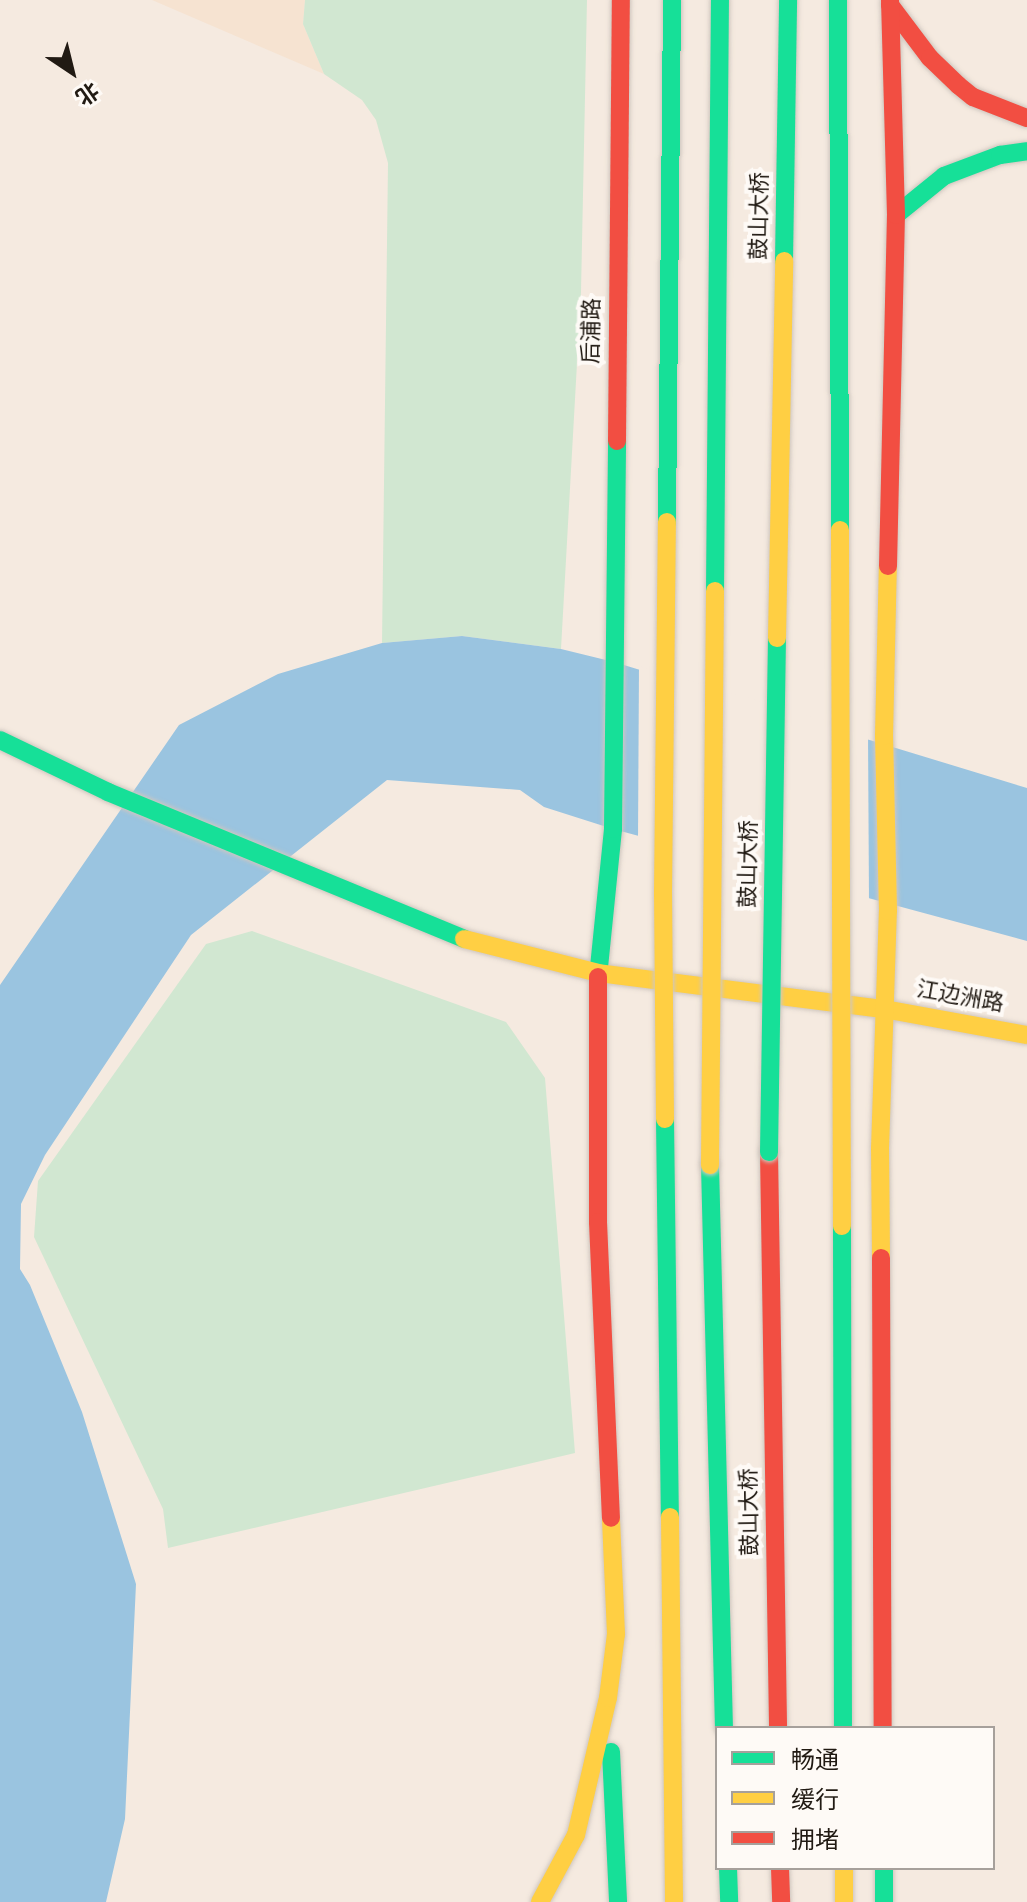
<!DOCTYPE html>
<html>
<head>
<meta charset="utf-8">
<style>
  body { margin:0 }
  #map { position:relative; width:1027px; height:1902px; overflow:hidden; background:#f5eae0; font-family:Overpass,"Noto Sans SC",sans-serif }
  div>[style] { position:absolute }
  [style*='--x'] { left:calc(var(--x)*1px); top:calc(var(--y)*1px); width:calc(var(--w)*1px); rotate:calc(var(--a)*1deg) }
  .built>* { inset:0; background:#f6e3d1 }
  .green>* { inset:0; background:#d1e7d1 }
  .water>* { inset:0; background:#9ac4e0 }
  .pier>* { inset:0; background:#f5eae0 }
  .roads { filter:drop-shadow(0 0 2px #cfc6be) drop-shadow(0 0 2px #cfc6be) }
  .fast>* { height:18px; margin:-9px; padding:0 9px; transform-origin:9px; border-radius:9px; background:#16e098 }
  .slow>* { height:18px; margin:-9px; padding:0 9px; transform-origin:9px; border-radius:9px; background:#ffcf43 }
  .jam>* { height:18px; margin:-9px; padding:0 9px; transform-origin:9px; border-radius:9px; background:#f24e42 }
  .bridges { filter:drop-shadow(0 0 2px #cfc6be) drop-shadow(0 0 2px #cfc6be) }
  .fast-bridge>* { height:18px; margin:-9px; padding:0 9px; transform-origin:9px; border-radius:9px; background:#16e098 }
  .slow-bridge>* { height:18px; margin:-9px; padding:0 9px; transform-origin:9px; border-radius:9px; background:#ffcf43 }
  span { translate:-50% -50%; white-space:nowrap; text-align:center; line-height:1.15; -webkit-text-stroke:8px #fefaf6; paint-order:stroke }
  .street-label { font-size:22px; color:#211a13 }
  .legend { position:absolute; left:715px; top:1726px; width:280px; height:144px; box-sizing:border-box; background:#fefaf6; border:2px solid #a6a09b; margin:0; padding:10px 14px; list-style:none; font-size:24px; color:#211a13 }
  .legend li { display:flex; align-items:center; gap:16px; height:40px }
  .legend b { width:40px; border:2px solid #a6a09b }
  .north { position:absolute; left:32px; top:32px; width:80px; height:80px; -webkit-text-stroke:6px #fefaf6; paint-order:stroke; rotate:145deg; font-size:22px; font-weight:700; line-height:32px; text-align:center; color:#211a13 }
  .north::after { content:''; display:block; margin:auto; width:28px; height:36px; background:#211a13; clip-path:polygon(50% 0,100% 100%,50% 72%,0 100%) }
</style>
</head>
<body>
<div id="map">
  <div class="built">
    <i style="clip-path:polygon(152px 0,305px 0,303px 24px,324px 74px)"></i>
  </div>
  <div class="green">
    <i style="clip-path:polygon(305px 0,587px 0,581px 292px,561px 649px,462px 636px,382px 643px,388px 163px,376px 120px,362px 100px,324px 74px,303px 24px)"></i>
    <i style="clip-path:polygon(252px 931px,506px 1022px,545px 1078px,575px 1453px,168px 1548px,163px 1509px,34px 1237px,38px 1181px,206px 944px)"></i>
  </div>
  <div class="water">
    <i style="clip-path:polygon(462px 636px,561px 649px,614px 662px,1027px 788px,1027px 941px,613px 829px,544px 807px,520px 790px,387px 780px,191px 935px,45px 1155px,21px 1204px,20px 1269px,30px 1285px,82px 1412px,136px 1584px,125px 1819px,106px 1902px,0 1902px,0 985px,179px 725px,278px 674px,382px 643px)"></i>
  </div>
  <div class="pier">
    <i style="clip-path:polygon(639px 666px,868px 733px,869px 902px,638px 840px)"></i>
  </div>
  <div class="roads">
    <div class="fast">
      <i style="--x:896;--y:215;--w:62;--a:-39.1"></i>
      <i style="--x:944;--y:176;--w:60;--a:-20.6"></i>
      <i style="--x:1000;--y:155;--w:27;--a:-8"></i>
      <i style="--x:0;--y:740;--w:120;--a:25.7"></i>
      <i style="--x:108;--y:792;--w:385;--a:22.4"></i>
      <i style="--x:598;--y:977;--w:149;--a:-84.2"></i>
      <i style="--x:613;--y:829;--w:388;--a:-89.4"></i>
      <i style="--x:710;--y:1165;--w:563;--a:88.58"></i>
      <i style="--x:611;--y:1752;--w:150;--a:87.3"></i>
      <i style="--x:728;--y:1868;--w:34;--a:88"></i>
      <i style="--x:884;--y:1868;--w:34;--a:90"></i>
    </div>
    <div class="slow">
      <i style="--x:464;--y:939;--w:138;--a:14.2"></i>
      <i style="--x:598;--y:973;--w:288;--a:7.2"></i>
      <i style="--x:884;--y:1009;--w:145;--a:10.3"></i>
      <i style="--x:881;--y:1258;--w:109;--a:-90.5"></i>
      <i style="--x:880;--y:1149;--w:238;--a:-88.1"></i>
      <i style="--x:888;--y:911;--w:175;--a:-91.3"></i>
      <i style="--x:884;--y:736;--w:170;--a:-88.7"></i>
      <i style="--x:844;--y:1868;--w:34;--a:90"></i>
      <i style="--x:540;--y:1902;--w:76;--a:-61.8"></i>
      <i style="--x:576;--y:1835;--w:141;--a:-76.9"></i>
      <i style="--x:608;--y:1698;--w:64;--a:-82.9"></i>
      <i style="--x:616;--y:1634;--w:116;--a:-92.5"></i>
    </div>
    <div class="jam">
      <i style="--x:890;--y:5;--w:66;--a:53"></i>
      <i style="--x:930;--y:58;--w:39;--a:44"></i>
      <i style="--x:958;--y:85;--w:19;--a:39"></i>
      <i style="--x:973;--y:97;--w:58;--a:21.3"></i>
      <i style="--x:617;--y:441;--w:441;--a:-89.5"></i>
      <i style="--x:888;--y:566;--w:351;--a:-88.7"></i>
      <i style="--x:896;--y:215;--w:215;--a:-91.6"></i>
      <i style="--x:598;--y:977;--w:245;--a:90"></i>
      <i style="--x:598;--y:1222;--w:296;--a:87.5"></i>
      <i style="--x:769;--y:1152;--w:576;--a:89.1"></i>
      <i style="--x:881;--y:1258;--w:470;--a:89.8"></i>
      <i style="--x:780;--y:1868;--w:34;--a:88"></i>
    </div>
  </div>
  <div class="bridges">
    <div class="fast-bridge">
      <i style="--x:838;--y:0;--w:530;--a:89.78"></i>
      <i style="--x:784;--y:261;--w:261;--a:-89.1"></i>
      <i style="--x:667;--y:522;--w:522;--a:-89.45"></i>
      <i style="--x:715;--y:591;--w:591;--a:-89.52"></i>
      <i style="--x:665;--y:1119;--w:398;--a:89.3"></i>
      <i style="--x:769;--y:1152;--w:514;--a:-89.11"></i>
      <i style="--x:842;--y:1226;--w:502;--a:89.89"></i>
    </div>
    <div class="slow-bridge">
      <i style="--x:840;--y:530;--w:696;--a:89.84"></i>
      <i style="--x:777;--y:638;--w:377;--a:-88.9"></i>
      <i style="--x:665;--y:1119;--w:225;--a:-90.5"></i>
      <i style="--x:663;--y:894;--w:372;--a:-89.4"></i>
      <i style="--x:710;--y:1165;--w:574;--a:-89.5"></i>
      <i style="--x:670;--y:1517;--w:385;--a:89.4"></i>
    </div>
  </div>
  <div class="street-label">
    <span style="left:761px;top:216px;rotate:-89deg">鼓山大桥</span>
    <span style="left:593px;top:331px;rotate:-89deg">后浦路</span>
    <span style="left:750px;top:864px;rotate:-89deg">鼓山大桥</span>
    <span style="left:960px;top:998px;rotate:10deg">江边洲路</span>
    <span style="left:751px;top:1512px;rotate:-91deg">鼓山大桥</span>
  </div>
  <ul class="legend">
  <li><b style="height:10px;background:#16e098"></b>畅通</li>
  <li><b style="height:10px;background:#ffcf43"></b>缓行</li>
  <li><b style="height:10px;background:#f24e42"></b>拥堵</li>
  </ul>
  <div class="north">北</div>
</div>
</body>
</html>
